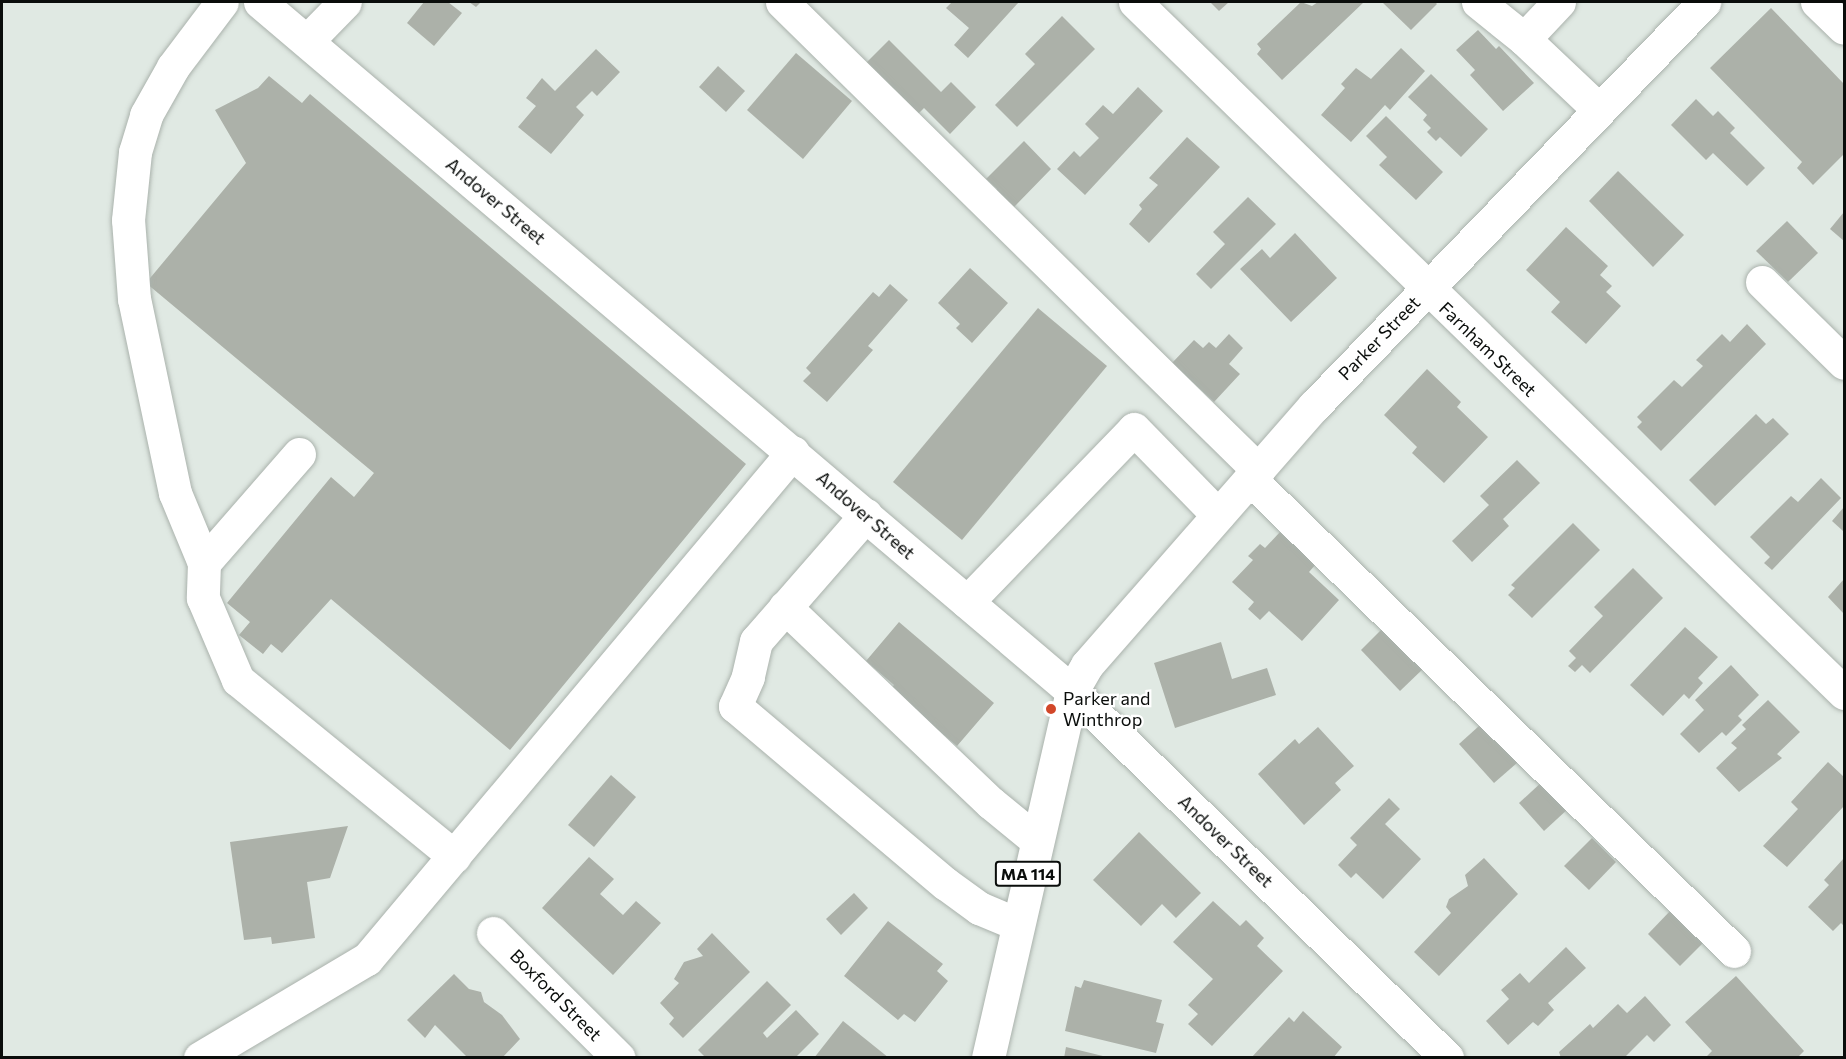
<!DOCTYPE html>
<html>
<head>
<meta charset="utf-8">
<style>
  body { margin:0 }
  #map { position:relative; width:1846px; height:1059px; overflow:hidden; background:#e0e9e3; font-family:Commissioner,sans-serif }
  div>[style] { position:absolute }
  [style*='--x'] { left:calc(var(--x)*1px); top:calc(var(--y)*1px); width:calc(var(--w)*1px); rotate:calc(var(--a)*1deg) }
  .building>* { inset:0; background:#acb1a9 }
  .roads { filter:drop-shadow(0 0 2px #aab2ac) drop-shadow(0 0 2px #aab2ac) }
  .minor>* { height:33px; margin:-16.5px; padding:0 16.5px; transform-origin:16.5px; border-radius:16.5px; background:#fff }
  .major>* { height:33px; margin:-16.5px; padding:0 16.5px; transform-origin:16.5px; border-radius:16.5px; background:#fff }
  .dots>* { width:16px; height:16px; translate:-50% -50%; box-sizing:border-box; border:3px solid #fff; border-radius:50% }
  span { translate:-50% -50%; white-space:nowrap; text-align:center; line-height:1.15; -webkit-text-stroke:4.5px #fff; paint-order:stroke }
  .shield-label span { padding:2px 4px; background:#fff; border:2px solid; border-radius:4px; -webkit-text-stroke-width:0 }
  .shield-label { font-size:16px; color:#0a0d0b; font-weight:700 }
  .street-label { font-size:18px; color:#0a0d0b }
  .poi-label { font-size:18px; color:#0a0d0b }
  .left { translate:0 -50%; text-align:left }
  .frame { position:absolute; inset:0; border:3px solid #0a0d0b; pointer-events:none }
</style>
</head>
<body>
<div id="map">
  <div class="building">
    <i style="clip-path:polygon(424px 2px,448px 2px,462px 13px,434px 46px,407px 23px)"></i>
    <i style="clip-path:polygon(469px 2px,481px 2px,476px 7px)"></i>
    <i style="clip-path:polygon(952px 2px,1019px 2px,968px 58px,954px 45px,969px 28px,946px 8px)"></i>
    <i style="clip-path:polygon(1210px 2px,1229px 2px,1219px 11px)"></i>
    <i style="clip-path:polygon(1301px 2px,1312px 6px,1318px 2px,1364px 2px,1282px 80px,1257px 54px,1261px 49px,1257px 44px)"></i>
    <i style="clip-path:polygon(1382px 2px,1435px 2px,1437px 4px,1411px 30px)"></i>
    <i style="clip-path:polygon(1771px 8px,1844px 84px,1844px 154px,1813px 185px,1797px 168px,1802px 162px,1710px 68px)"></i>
    <i style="clip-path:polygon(1062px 16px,1095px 49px,1017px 127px,995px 105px,1035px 64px,1025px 54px)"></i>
    <i style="clip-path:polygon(1478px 30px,1496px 49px,1499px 46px,1534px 83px,1503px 111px,1470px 75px,1475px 70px,1456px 50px)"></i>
    <i style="clip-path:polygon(889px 40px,941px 92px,951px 82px,976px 107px,950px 134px,924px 108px,918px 114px,866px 63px)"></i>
    <i style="clip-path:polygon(1401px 48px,1425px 71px,1390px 110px,1385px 105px,1351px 142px,1321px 115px,1345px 88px,1341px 84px,1356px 68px,1371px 79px)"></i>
    <i style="clip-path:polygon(596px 49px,620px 72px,597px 96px,592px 91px,576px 107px,584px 115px,551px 154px,518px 127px,536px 106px,526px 98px,542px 78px,555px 91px)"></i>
    <i style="clip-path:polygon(796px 53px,852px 101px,803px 159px,747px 110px)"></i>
    <i style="clip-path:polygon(718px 66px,745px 91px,726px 112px,699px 87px)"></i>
    <i style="clip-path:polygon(1431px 74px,1488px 129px,1461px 157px,1440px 137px,1436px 141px,1427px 132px,1431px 128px,1423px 120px,1427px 115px,1408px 97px)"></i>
    <i style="clip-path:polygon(269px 76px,302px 103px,310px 94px,746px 464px,510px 750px,331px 599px,282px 653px,271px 644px,263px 654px,239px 635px,250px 622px,227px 603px,331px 477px,354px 497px,374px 473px,146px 283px,246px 163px,215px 110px,258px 88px)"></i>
    <i style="clip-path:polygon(1138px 87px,1163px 111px,1085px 195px,1057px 169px,1074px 151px,1080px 157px,1099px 138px,1085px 124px,1103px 105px,1113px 114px)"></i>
    <i style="clip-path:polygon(1696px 99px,1713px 116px,1718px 111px,1735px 128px,1730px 133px,1765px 168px,1747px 186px,1713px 153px,1706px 160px,1671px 125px)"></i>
    <i style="clip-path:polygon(1386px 116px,1443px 172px,1416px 200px,1379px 165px,1387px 157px,1366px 136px)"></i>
    <i style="clip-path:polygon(1187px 137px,1220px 167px,1149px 243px,1129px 224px,1142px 209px,1139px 205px,1158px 185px,1149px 178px)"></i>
    <i style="clip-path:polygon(1024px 141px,1051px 169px,1014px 207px,991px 195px,997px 189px,986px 179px)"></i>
    <i style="clip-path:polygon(1618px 171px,1684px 235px,1653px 267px,1589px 201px)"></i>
    <i style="clip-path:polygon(1248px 197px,1276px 224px,1211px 289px,1196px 274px,1225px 244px,1213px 232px)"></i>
    <i style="clip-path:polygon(1844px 212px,1844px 241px,1830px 229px)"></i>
    <i style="clip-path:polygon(1787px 221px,1818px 253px,1788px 282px,1756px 251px)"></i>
    <i style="clip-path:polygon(1566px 227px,1608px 266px,1600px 275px,1612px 286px,1606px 292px,1621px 306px,1586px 344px,1551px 312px,1560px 302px,1526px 270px)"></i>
    <i style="clip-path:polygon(1295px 233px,1337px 278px,1291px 322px,1240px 269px,1262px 249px,1270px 258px)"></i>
    <i style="clip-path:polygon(970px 268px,1008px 303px,972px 343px,956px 328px,960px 324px,938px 303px)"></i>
    <i style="clip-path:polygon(890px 284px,908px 300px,868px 346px,873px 350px,827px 402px,803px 381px,811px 373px,806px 368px,873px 292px,879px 297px)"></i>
    <i style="clip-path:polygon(1038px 308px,1107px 366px,962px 540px,893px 482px)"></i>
    <i style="clip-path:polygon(1747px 324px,1766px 344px,1661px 451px,1637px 427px,1642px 422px,1637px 417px,1674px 380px,1682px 387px,1703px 366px,1696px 360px,1722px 334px,1730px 342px)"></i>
    <i style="clip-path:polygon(1229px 334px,1243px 348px,1229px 364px,1240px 374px,1214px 402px,1172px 363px,1194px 340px,1203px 348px,1209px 342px,1216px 348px)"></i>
    <i style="clip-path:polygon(1427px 369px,1461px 402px,1457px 407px,1488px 437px,1444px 483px,1412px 453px,1417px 447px,1384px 415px)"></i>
    <i style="clip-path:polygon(1756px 414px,1766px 424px,1773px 418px,1789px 434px,1715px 506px,1689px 480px)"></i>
    <i style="clip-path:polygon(1517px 460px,1540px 483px,1503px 519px,1509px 526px,1472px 562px,1452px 541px,1489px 505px,1480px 496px)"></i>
    <i style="clip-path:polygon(1821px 478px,1841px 498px,1772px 570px,1764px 563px,1770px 557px,1750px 537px,1791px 496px,1798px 502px)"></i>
    <i style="clip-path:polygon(1844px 507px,1844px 529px,1843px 531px,1832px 521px)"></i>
    <i style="clip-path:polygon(1573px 523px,1600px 550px,1532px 618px,1508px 595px,1515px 588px,1511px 585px)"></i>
    <i style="clip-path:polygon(1280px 532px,1316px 564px,1309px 572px,1339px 600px,1302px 641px,1269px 611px,1260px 620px,1248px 609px,1254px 602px,1232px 582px,1253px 560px,1248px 556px,1260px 544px,1265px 548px)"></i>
    <i style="clip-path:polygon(1633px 568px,1663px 598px,1590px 673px,1582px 665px,1575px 672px,1568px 666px,1576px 658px,1569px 651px,1603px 616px,1594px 607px)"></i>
    <i style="clip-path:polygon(1844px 579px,1844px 614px,1828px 597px)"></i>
    <i style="clip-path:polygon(899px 622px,994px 703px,957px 746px,890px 690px,894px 685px,866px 661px)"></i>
    <i style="clip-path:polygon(1385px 626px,1425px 667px,1400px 691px,1361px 650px)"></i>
    <i style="clip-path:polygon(1685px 627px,1718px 657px,1698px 678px,1703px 683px,1689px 699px,1684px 694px,1663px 716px,1630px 685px)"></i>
    <i style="clip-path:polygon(1221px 642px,1232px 679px,1267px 668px,1276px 695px,1175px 728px,1154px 663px)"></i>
    <i style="clip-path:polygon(1731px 665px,1759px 695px,1738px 716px,1742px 720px,1726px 736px,1722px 732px,1699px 753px,1680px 734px,1704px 710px,1695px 700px)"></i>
    <i style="clip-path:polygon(1768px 700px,1800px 732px,1777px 754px,1782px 758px,1739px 792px,1716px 768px,1737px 748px,1731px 743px,1746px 729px,1742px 725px)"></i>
    <i style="clip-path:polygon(1489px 717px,1525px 756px,1494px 783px,1459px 744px)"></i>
    <i style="clip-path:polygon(1318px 727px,1354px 766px,1335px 783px,1341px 790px,1304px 825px,1258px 774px,1295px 739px,1299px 744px)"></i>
    <i style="clip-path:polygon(1828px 762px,1844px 777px,1844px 806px,1787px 867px,1763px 846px,1798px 809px,1791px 802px)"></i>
    <i style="clip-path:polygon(611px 775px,636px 797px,594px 847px,568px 825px)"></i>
    <i style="clip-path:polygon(1544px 780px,1569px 808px,1544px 831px,1519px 803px)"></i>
    <i style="clip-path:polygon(1389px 798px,1400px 809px,1385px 824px,1421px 859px,1383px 899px,1356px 873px,1351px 878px,1338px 865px,1357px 845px,1350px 838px)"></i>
    <i style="clip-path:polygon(348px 826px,330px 878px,307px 882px,315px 938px,272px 944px,271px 937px,244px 940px,230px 842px)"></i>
    <i style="clip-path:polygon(1139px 832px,1201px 893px,1176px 918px,1162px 904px,1141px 926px,1093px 880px)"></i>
    <i style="clip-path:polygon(1592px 838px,1616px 862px,1589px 890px,1564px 866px)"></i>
    <i style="clip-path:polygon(589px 857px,614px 879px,600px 894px,623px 915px,636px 901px,661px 923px,613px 975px,542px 908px)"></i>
    <i style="clip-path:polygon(1484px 858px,1518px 894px,1439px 976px,1414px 952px,1451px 913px,1446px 907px,1449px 899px,1468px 886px,1465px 875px)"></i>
    <i style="clip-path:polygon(1844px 858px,1844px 926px,1841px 923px,1833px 931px,1808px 907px,1829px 885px,1824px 880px)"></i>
    <i style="clip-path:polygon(854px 893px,868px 908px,841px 935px,826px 919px)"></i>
    <i style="clip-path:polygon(1213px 901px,1240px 926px,1246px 920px,1264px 938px,1257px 946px,1283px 971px,1212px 1046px,1188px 1024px,1198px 1014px,1188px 1005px,1213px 979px,1173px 942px)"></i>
    <i style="clip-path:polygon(1672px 909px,1705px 941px,1680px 966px,1648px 934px)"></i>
    <i style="clip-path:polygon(888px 921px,943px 964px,937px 971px,948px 981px,915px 1022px,904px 1014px,898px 1020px,844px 976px)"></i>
    <i style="clip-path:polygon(712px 933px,750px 972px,683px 1038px,669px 1024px,674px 1018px,660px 1003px,679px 983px,674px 979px,684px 962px,703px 956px,697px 949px)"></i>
    <i style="clip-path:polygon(1566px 947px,1586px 968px,1548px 1003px,1554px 1010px,1538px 1026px,1533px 1022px,1508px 1045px,1486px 1021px,1509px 999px,1501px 990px,1520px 973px,1529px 983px)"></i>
    <i style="clip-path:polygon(454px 974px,469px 989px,481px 992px,484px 1002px,502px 1015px,520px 1039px,502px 1058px,468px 1058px,435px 1025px,425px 1038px,407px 1020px)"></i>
    <i style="clip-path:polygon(1736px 976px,1804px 1051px,1797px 1058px,1705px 1058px,1712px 1051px,1685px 1022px)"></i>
    <i style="clip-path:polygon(1084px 980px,1162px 1000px,1156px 1022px,1164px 1024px,1156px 1053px,1065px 1031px,1075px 986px,1081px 988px)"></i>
    <i style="clip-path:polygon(767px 981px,791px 1005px,763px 1033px,767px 1038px,796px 1010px,819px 1034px,795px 1058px,706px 1058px,698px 1050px)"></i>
    <i style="clip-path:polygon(1645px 996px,1671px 1025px,1654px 1042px,1647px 1035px,1624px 1058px,1561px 1058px,1559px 1052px,1590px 1024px,1593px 1028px,1618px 1004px,1627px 1013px)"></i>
    <i style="clip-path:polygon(1303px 1011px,1342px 1047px,1333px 1058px,1251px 1058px,1289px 1017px,1294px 1022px)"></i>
    <i style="clip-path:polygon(843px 1021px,889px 1058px,814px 1058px)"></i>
    <i style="clip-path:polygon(1066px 1047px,1107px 1057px,1107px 1058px,1064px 1058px)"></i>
  </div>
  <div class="roads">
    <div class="minor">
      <i style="--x:782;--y:2;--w:668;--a:44.51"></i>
      <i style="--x:1135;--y:2;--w:990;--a:44.26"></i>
      <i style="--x:1478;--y:2;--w:59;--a:38.8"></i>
      <i style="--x:1559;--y:2;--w:51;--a:133.4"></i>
      <i style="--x:1524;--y:39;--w:103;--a:43.4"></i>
      <i style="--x:1817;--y:2;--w:37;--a:44"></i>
      <i style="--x:307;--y:41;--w:54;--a:-45.7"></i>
      <i style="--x:1762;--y:282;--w:115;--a:44.6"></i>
      <i style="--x:299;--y:454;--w:145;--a:131.1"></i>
      <i style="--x:204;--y:563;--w:35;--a:92"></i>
      <i style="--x:203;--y:598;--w:89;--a:66.9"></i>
      <i style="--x:238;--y:680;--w:279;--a:39.2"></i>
      <i style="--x:1250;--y:479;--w:676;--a:44.28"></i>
      <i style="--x:866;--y:515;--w:167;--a:131.1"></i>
      <i style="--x:756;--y:641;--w:37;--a:103"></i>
      <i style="--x:748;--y:677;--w:32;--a:114"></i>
      <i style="--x:735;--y:706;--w:276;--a:40.2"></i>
      <i style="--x:946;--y:884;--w:41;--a:36"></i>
      <i style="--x:979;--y:908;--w:41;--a:22.8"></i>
      <i style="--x:204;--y:563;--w:76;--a:-112.5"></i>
      <i style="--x:175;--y:493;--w:198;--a:-101.9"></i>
      <i style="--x:134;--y:299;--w:79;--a:-94.3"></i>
      <i style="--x:128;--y:220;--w:68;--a:-84.1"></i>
      <i style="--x:135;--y:152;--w:39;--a:-73"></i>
      <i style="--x:146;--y:115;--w:55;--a:-60.6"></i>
      <i style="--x:173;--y:67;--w:81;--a:-53"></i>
      <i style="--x:967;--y:602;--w:240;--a:-46"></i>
      <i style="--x:1134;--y:429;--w:120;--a:45.7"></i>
      <i style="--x:785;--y:607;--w:284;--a:43.6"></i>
      <i style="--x:991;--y:803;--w:58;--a:39.4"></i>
      <i style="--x:1072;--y:691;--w:525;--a:44.38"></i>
      <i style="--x:493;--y:933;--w:177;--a:44.8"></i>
      <i style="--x:200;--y:1058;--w:194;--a:-30.7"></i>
      <i style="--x:367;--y:959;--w:662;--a:-49.96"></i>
    </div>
    <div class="major">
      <i style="--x:260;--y:2;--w:1065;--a:40.32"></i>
      <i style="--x:988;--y:1058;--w:376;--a:-77.1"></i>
      <i style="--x:1072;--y:691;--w:30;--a:-60"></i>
      <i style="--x:1087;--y:665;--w:344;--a:-48.8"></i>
      <i style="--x:1314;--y:406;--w:562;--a:-46.01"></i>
    </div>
  </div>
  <div class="dots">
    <i style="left:1051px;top:709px;background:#d24729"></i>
  </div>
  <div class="shield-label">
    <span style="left:1028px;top:874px">MA 114</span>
  </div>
  <div class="street-label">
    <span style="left:496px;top:201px;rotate:40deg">Andover Street</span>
    <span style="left:1379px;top:338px;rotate:-46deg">Parker Street</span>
    <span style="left:1488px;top:349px;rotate:44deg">Farnham Street</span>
    <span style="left:866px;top:515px;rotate:41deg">Andover Street</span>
    <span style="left:1226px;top:841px;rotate:44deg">Andover Street</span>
    <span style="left:556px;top:995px;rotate:45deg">Boxford Street</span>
  </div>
  <div class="poi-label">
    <span class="left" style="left:1063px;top:709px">Parker and<br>Winthrop</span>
  </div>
  <div class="frame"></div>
</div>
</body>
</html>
